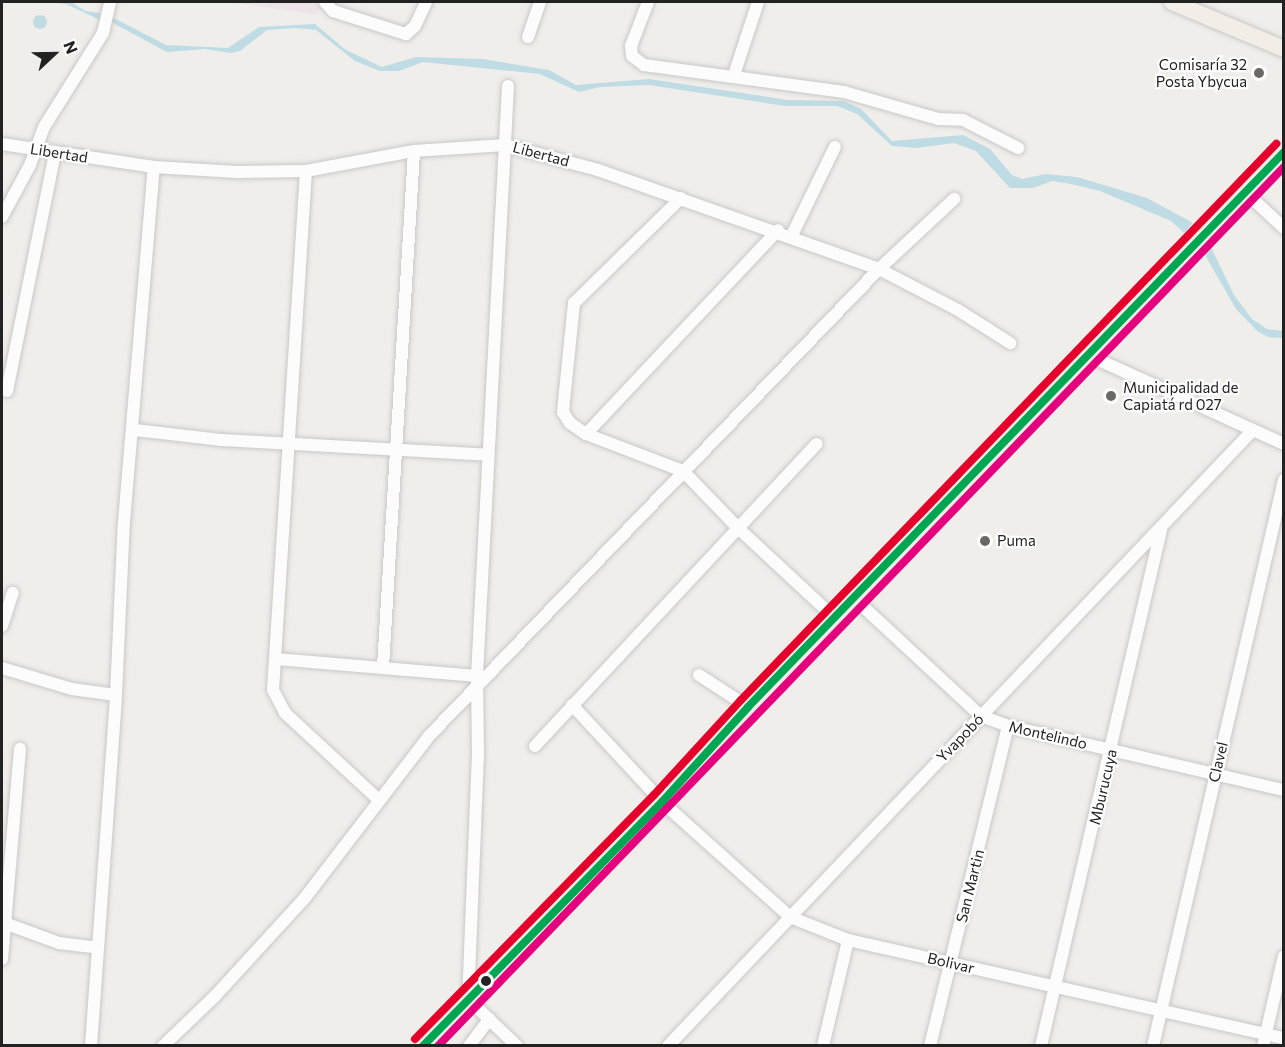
<!DOCTYPE html>
<html>
<head>
<meta charset="utf-8">
<style>
  body { margin:0 }
  #map { position:relative; width:1285px; height:1047px; overflow:hidden; background:#f0eeeb; font-family:Commissioner,sans-serif }
  div>[style] { position:absolute }
  [style*='--x'] { left:calc(var(--x)*1px); top:calc(var(--y)*1px); width:calc(var(--w)*1px); rotate:calc(var(--a)*1deg) }
  .industrial>* { inset:0; background:#ede4e9 }
  .water>* { inset:0; background:#bfdbe3 }
  .round { border-radius:50% }
  .pier>* { inset:0; background:#dedddd }
  .roads { filter:drop-shadow(0 0 2px #c9c8c7) drop-shadow(0 0 2px #c9c8c7) }
  .minor>* { height:12px; margin:-6px; padding:0 6px; transform-origin:6px; border-radius:6px; background:#fdfcfc }
  .major>* { height:16px; margin:-8px; padding:0 8px; transform-origin:8px; border-radius:8px; background:#f3ede7 }
  .bus-1>* { height:8px; margin:-4px; padding:0 4px; transform-origin:4px; border-radius:4px; background:#00a651 }
  .bus-2>* { height:8px; margin:-4px; padding:0 4px; transform-origin:4px; border-radius:4px; background:#e5007d }
  .bus-3>* { height:8px; margin:-4px; padding:0 4px; transform-origin:4px; border-radius:4px; background:#e4002b }
  .dots>* { width:16px; height:16px; translate:-50% -50%; box-sizing:border-box; border:3px solid #fff; border-radius:50% }
  span { translate:-50% -50%; white-space:nowrap; text-align:center; line-height:1.15; -webkit-text-stroke:4.5px #fff; paint-order:stroke }
  .poi-label { font-size:15px; color:#222 }
  .right { translate:-100% -50%; text-align:right }
  .left { translate:0 -50%; text-align:left }
  .street-label { font-size:15px; color:#222 }
  .frame { position:absolute; inset:0; border:3px solid #222; pointer-events:none }
  .north { position:absolute; left:24px; top:24px; width:60px; height:60px; -webkit-text-stroke:4px #fff; paint-order:stroke; rotate:68deg; font-size:16px; font-weight:700; line-height:24px; text-align:center; color:#222 }
  .north::after { content:''; display:block; margin:auto; width:21px; height:27px; background:#222; clip-path:polygon(50% 0,100% 100%,50% 72%,0 100%) }
</style>
</head>
<body>
<div id="map">
  <div class="industrial">
    <i style="clip-path:polygon(230px 2px,322px 2px,317px 15px)"></i>
  </div>
  <div class="water">
    <i style="clip-path:polygon(48px 2px,71px 2px,85px 11px,100px 13px,100px 20px,66px 4px)"></i>
    <i class="round" style="left:33px;top:15px;width:14px;height:14px"></i>
    <i style="clip-path:polygon(112px 17px,166px 45px,228px 48px,259px 27px,315px 24px,346px 50px,382px 67px,416px 57px,483px 59px,549px 70px,576px 85px,649px 79px,788px 100px,844px 101px,861px 109px,892px 141px,963px 135px,990px 149px,1012px 175px,1022px 179px,1046px 174px,1077px 177px,1147px 198px,1193px 223px,1184px 233px,1171px 221px,1100px 191px,1071px 184px,1052px 181px,1033px 188px,1010px 188px,976px 151px,954px 143px,917px 148px,892px 146px,857px 114px,837px 106px,785px 106px,649px 85px,600px 87px,579px 92px,540px 74px,423px 62px,399px 71px,380px 71px,355px 61px,316px 30px,295px 28px,267px 30px,240px 51px,230px 53px,205px 49px,167px 52px,111px 22px)"></i>
    <i style="clip-path:polygon(1208px 241px,1234px 295px,1252px 319px,1267px 329px,1283px 331px,1283px 338px,1268px 337px,1257px 331px,1236px 309px,1201px 248px)"></i>
  </div>
  <div class="pier">
    <i style="clip-path:polygon(1207px 212px,1221px 225px,1187px 261px,1173px 247px)"></i>
  </div>
  <div class="roads">
    <div class="minor">
      <i style="--x:325;--y:2;--w:12;--a:48"></i>
      <i style="--x:333;--y:11;--w:77;--a:17.5"></i>
      <i style="--x:406;--y:34;--w:12;--a:-42"></i>
      <i style="--x:415;--y:26;--w:26;--a:-65"></i>
      <i style="--x:648;--y:2;--w:47;--a:111.1"></i>
      <i style="--x:631;--y:46;--w:10;--a:84"></i>
      <i style="--x:632;--y:56;--w:15;--a:37"></i>
      <i style="--x:644;--y:65;--w:202;--a:7.7"></i>
      <i style="--x:844;--y:92;--w:98;--a:16"></i>
      <i style="--x:938;--y:119;--w:25;--a:2"></i>
      <i style="--x:963;--y:120;--w:62;--a:27"></i>
      <i style="--x:528;--y:37;--w:37;--a:-71"></i>
      <i style="--x:734;--y:75;--w:77;--a:-71.8"></i>
      <i style="--x:508;--y:86;--w:591;--a:93.01"></i>
      <i style="--x:477;--y:676;--w:77;--a:89.3"></i>
      <i style="--x:478;--y:753;--w:246;--a:92.3"></i>
      <i style="--x:468;--y:999;--w:68;--a:43.8"></i>
      <i style="--x:2;--y:144;--w:154;--a:8.6"></i>
      <i style="--x:154;--y:167;--w:83;--a:3.4"></i>
      <i style="--x:237;--y:172;--w:69;--a:-0.8"></i>
      <i style="--x:306;--y:171;--w:110;--a:-10.5"></i>
      <i style="--x:414;--y:151;--w:91;--a:-3.8"></i>
      <i style="--x:505;--y:145;--w:96;--a:15"></i>
      <i style="--x:598;--y:170;--w:298;--a:19.4"></i>
      <i style="--x:879;--y:269;--w:89;--a:27.4"></i>
      <i style="--x:958;--y:310;--w:62;--a:32.4"></i>
      <i style="--x:306;--y:171;--w:520;--a:93.64"></i>
      <i style="--x:273;--y:690;--w:26;--a:62"></i>
      <i style="--x:285;--y:713;--w:128;--a:42.8"></i>
      <i style="--x:1245;--y:192;--w:53;--a:42.7"></i>
      <i style="--x:681;--y:198;--w:150;--a:135.5"></i>
      <i style="--x:574;--y:303;--w:110;--a:95.8"></i>
      <i style="--x:563;--y:412;--w:13;--a:58"></i>
      <i style="--x:570;--y:423;--w:19;--a:35"></i>
      <i style="--x:586;--y:434;--w:104;--a:20.9"></i>
      <i style="--x:683;--y:471;--w:81;--a:46"></i>
      <i style="--x:739;--y:529;--w:132;--a:42.9"></i>
      <i style="--x:2;--y:217;--w:59;--a:-61.7"></i>
      <i style="--x:30;--y:165;--w:40;--a:-69.8"></i>
      <i style="--x:44;--y:127;--w:111;--a:-57.9"></i>
      <i style="--x:103;--y:33;--w:32;--a:-77"></i>
      <i style="--x:792;--y:235;--w:98;--a:-64"></i>
      <i style="--x:1090;--y:356;--w:213;--a:24.4"></i>
      <i style="--x:7;--y:391;--w:244;--a:-78.6"></i>
      <i style="--x:135;--y:430;--w:88;--a:6.6"></i>
      <i style="--x:222;--y:440;--w:266;--a:3.2"></i>
      <i style="--x:586;--y:434;--w:280;--a:-46.7"></i>
      <i style="--x:856;--y:600;--w:171;--a:42.9"></i>
      <i style="--x:981;--y:716;--w:29;--a:20"></i>
      <i style="--x:1008;--y:726;--w:283;--a:13.1"></i>
      <i style="--x:2;--y:626;--w:35;--a:-72"></i>
      <i style="--x:276;--y:659;--w:202;--a:4.8"></i>
      <i style="--x:383;--y:667;--w:517;--a:-86.56"></i>
      <i style="--x:2;--y:668;--w:73;--a:16.7"></i>
      <i style="--x:72;--y:689;--w:44;--a:7.8"></i>
      <i style="--x:699;--y:675;--w:59;--a:33.1"></i>
      <i style="--x:572;--y:705;--w:132;--a:47.1"></i>
      <i style="--x:662;--y:802;--w:172;--a:41.9"></i>
      <i style="--x:790;--y:917;--w:62;--a:21.6"></i>
      <i style="--x:848;--y:940;--w:447;--a:12.7"></i>
      <i style="--x:535;--y:746;--w:413;--a:-47"></i>
      <i style="--x:7;--y:924;--w:55;--a:20.1"></i>
      <i style="--x:59;--y:943;--w:38;--a:7"></i>
      <i style="--x:2;--y:959;--w:211;--a:-85.1"></i>
      <i style="--x:91;--y:1046;--w:352;--a:-85.9"></i>
      <i style="--x:116;--y:695;--w:173;--a:-87.4"></i>
      <i style="--x:124;--y:522;--w:356;--a:-85.2"></i>
      <i style="--x:163;--y:1046;--w:72;--a:-43.9"></i>
      <i style="--x:215;--y:996;--w:132;--a:-47.5"></i>
      <i style="--x:304;--y:899;--w:205;--a:-52.5"></i>
      <i style="--x:429;--y:736;--w:649;--a:-46.06"></i>
      <i style="--x:879;--y:269;--w:103;--a:-43"></i>
      <i style="--x:469;--y:1046;--w:34;--a:-53"></i>
      <i style="--x:668;--y:1046;--w:848;--a:-46.48"></i>
      <i style="--x:823;--y:1046;--w:109;--a:-76.7"></i>
      <i style="--x:930;--y:1046;--w:329;--a:-76.3"></i>
      <i style="--x:1041;--y:1046;--w:530;--a:-76.91"></i>
      <i style="--x:1153;--y:1046;--w:581;--a:-76.97"></i>
      <i style="--x:1263;--y:1046;--w:92;--a:-76.9"></i>
    </div>
    <div class="major">
      <i style="--x:1172;--y:2;--w:121;--a:22.8"></i>
      <i style="--x:423;--y:1046;--w:342;--a:-45.6"></i>
      <i style="--x:662;--y:802;--w:128;--a:-47.8"></i>
      <i style="--x:748;--y:707;--w:124;--a:-45"></i>
      <i style="--x:836;--y:619;--w:648;--a:-46.25"></i>
    </div>
  </div>
  <div class="bus-1">
    <i style="--x:423;--y:1046;--w:342;--a:-45.6"></i>
    <i style="--x:662;--y:802;--w:128;--a:-47.8"></i>
    <i style="--x:748;--y:707;--w:772;--a:-46"></i>
  </div>
  <div class="bus-2">
    <i style="--x:438;--y:1046;--w:1220;--a:-46.1"></i>
  </div>
  <div class="bus-3">
    <i style="--x:415;--y:1039;--w:342;--a:-45.6"></i>
    <i style="--x:654;--y:795;--w:129;--a:-47.5"></i>
    <i style="--x:741;--y:700;--w:772;--a:-46.1"></i>
  </div>
  <div class="dots">
    <i style="left:1259px;top:73px;background:#6a6968"></i>
    <i style="left:1111px;top:396px;background:#6a6968"></i>
    <i style="left:985px;top:541px;background:#6a6968"></i>
    <i style="left:486px;top:981px;background:#222"></i>
  </div>
  <div class="poi-label">
    <span class="right" style="left:1247px;top:73px">Comisaría 32<br>Posta Ybycua</span>
    <span class="left" style="left:1123px;top:396px">Municipalidad de<br>Capiatá rd 027</span>
    <span class="left" style="left:997px;top:541px">Puma</span>
  </div>
  <div class="street-label">
    <span style="left:59px;top:153px;rotate:9deg">Libertad</span>
    <span style="left:541px;top:154px;rotate:15deg">Libertad</span>
    <span style="left:1048px;top:735px;rotate:13deg">Montelindo</span>
    <span style="left:960px;top:738px;rotate:-46deg">Yvapobó</span>
    <span style="left:1218px;top:762px;rotate:-77deg">Clavel</span>
    <span style="left:1103px;top:787px;rotate:-77deg">Mburucuya</span>
    <span style="left:970px;top:886px;rotate:-76deg">San Martin</span>
    <span style="left:951px;top:963px;rotate:13deg">Bolivar</span>
  </div>
  <div class="frame"></div>
  <div class="north">N</div>
</div>
</body>
</html>
